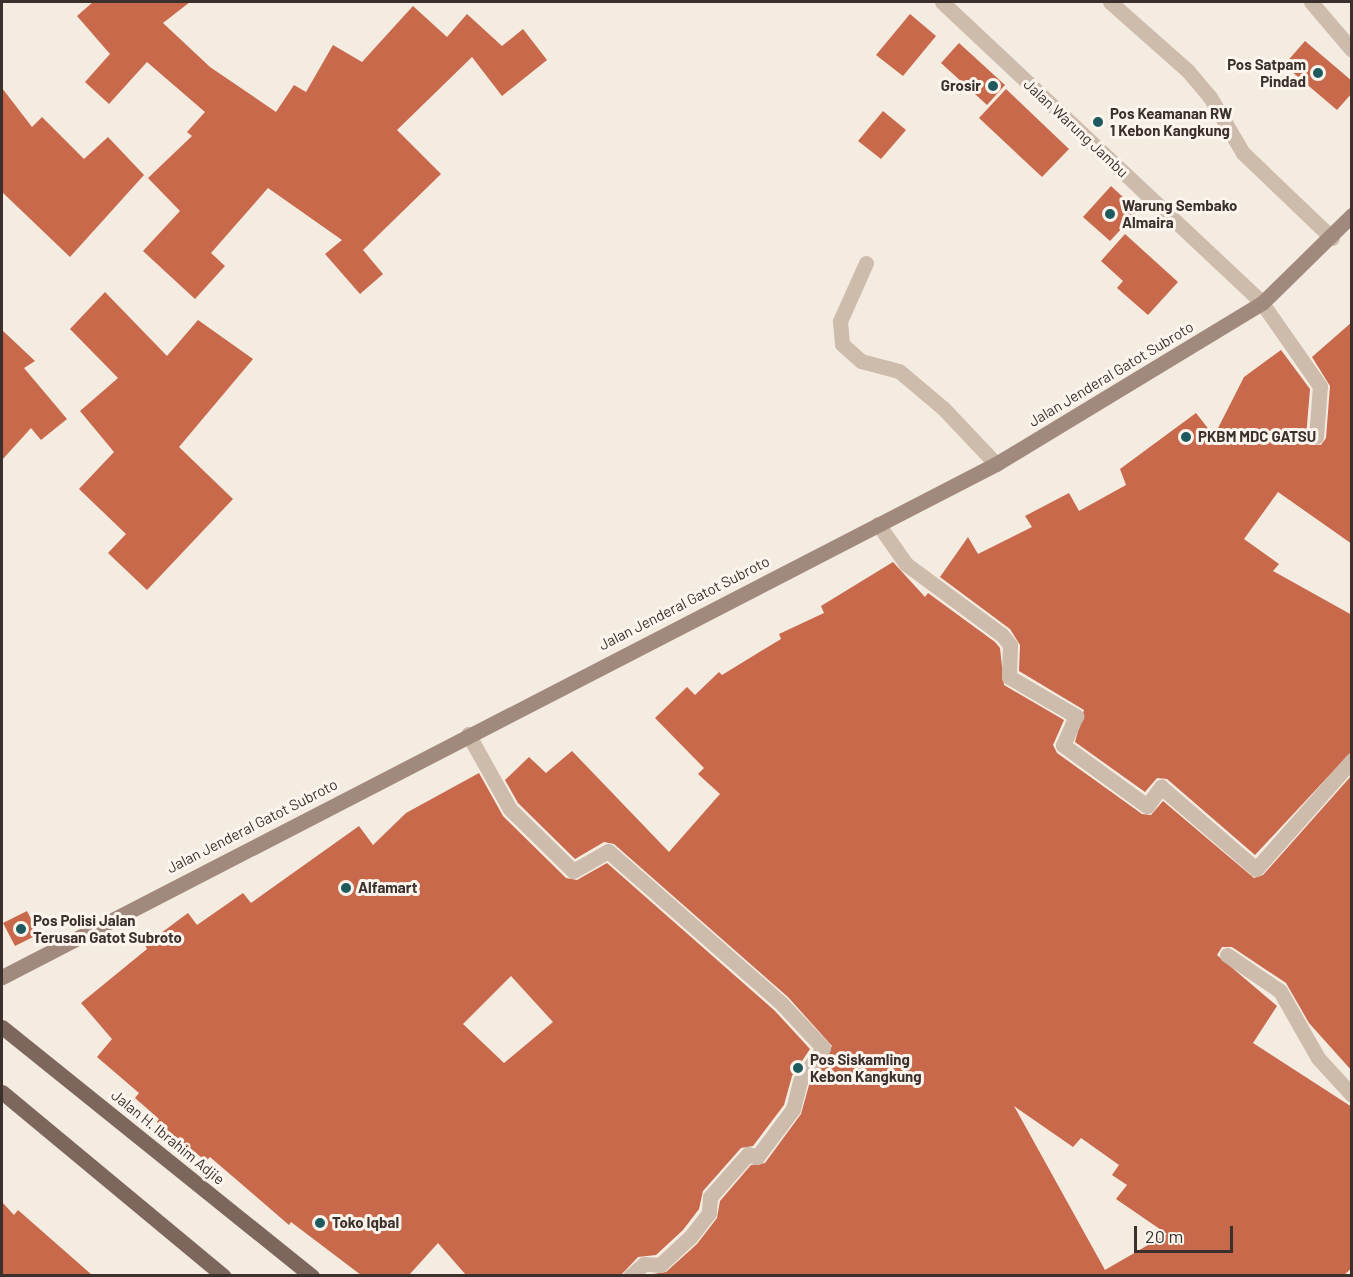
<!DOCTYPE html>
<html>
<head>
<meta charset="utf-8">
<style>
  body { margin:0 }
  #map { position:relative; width:1353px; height:1277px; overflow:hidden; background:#f4ebe1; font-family:Barlow,sans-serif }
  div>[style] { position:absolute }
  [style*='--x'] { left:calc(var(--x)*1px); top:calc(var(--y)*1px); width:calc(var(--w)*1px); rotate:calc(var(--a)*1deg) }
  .building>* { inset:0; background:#c8694b }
  .lane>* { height:15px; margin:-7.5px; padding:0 7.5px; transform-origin:7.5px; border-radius:7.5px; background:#cdbbac }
  .street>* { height:15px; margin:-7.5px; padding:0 7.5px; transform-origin:7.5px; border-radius:7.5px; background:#cdbbac }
  .secondary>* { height:15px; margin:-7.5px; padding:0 7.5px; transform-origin:7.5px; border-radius:7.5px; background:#a18a7d }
  .primary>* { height:15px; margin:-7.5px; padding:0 7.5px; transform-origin:7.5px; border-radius:7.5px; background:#7d675c }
  .dots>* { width:16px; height:16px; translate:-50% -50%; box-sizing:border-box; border:3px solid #fbf5ee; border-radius:50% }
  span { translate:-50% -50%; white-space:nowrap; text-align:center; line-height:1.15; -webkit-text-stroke:6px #fbf5ee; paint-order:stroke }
  .poi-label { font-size:15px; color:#3b302b; font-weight:700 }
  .right { translate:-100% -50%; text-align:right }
  .left { translate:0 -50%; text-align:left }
  .street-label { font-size:15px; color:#3b302b }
  .frame { position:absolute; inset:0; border:3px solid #3b302b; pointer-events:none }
  .scale { position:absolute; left:1134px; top:1226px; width:99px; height:27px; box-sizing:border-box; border:3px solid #3b302b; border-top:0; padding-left:8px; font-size:18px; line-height:21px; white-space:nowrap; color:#3b302b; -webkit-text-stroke:4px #fbf5ee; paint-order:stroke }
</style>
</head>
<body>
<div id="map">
  <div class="building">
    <i style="clip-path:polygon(93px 2px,190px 2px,163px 23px,210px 67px,276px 112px,294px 85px,306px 92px,333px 45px,362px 62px,413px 6px,447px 37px,467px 14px,502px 46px,523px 29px,547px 60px,502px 96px,472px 57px,397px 130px,441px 174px,363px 250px,383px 274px,360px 294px,325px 254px,342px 240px,268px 188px,211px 253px,225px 266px,195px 299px,143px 251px,180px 211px,148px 178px,192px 136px,187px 132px,205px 112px,147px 62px,109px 104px,85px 82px,110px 54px,77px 16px)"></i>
    <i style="clip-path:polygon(910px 14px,936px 36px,903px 76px,876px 55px)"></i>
    <i style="clip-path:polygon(1305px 41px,1352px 81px,1352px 93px,1337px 110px,1284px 65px)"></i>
    <i style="clip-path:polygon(959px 43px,1005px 85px,987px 105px,941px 63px)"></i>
    <i style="clip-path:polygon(2px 88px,32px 127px,42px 117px,84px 159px,108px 137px,144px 175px,70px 257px,2px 192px)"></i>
    <i style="clip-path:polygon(1006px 89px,1069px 149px,1042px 177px,979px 118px)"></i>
    <i style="clip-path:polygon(883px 111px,906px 130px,881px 159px,858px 141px)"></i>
    <i style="clip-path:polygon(1111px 186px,1138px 211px,1110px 241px,1083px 217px)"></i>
    <i style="clip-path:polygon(1125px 234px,1178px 282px,1148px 315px,1117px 288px,1123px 281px,1101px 261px)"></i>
    <i style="clip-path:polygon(105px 292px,167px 356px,198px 320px,253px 359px,179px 447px,233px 499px,147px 590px,108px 553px,126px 534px,79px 489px,114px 452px,80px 411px,118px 378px,70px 329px)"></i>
    <i style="clip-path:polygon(1352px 322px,1352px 544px,1278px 492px,1244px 539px,1279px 564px,1273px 571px,1352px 615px,1352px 751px,1255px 855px,1167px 779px,1157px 778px,1145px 792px,1075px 742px,1084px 710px,1019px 671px,1020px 645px,1010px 629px,940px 577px,968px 537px,978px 554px,1032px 527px,1025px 516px,1069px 493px,1079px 511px,1126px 485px,1120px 469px,1196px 413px,1214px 436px,1244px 377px,1281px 350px,1310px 389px,1306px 437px,1311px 445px,1321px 445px,1326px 438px,1330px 386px,1312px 357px)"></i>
    <i style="clip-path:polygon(2px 330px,35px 361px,24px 368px,67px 419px,41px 440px,31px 428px,2px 460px)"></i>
    <i style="clip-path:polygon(evenodd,893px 562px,925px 597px,928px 593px,995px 642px,1000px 648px,1004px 685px,1064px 720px,1053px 745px,1057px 753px,1142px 814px,1151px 815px,1163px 801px,1254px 878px,1263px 875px,1352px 775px,1352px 1071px,1309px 1023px,1286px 983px,1232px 947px,1222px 947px,1217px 955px,1277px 1006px,1253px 1043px,1352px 1107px,1352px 1268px,1344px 1275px,646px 1275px,666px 1272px,697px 1244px,717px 1218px,720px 1201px,751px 1165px,765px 1163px,801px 1114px,809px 1085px,832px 1046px,788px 997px,614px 844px,604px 842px,575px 859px,518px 803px,505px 780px,529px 757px,546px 773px,572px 751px,669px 852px,720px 794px,698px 774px,704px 768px,655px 718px,687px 687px,695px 695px,719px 672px,722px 675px,781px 639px,779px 634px,824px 613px,821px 606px,893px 562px,1014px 1106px,1073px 1147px,1081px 1138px,1119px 1165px,1112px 1175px,1127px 1185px,1116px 1199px,1167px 1234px,1105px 1270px,1014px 1106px)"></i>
    <i style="clip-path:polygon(evenodd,479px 773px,503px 816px,566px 878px,577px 880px,607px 863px,775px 1011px,810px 1049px,792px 1076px,784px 1105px,753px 1146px,741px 1148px,703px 1191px,699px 1209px,683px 1230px,656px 1255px,638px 1257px,621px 1275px,466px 1275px,438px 1243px,409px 1275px,361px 1275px,291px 1222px,289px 1225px,210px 1157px,206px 1161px,157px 1122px,159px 1119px,135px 1098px,139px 1093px,97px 1057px,112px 1039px,81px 1003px,147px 949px,145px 945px,188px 913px,197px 925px,243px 893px,251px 903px,359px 826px,373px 845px,406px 813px,479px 773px,511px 976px,553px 1022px,504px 1063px,463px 1024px,511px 976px)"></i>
    <i style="clip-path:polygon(27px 911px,39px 934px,15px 946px,3px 923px)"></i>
    <i style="clip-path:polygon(2px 1202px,14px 1215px,18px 1210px,92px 1275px,2px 1275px)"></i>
  </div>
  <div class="lane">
    <i style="--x:1311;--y:2;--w:63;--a:49.5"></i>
  </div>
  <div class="street">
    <i style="--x:942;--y:2;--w:439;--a:43.2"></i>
    <i style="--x:1262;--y:303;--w:101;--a:55.1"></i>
    <i style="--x:1320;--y:386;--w:51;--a:94.5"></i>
    <i style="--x:1110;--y:2;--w:104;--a:41.5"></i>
    <i style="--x:1188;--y:71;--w:34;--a:50"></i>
    <i style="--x:1210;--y:97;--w:65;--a:59.5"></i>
    <i style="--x:1243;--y:153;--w:123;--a:43.7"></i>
    <i style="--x:866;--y:263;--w:64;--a:114.1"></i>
    <i style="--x:840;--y:321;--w:23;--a:85"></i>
    <i style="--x:842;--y:344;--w:25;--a:42"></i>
    <i style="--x:861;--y:361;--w:39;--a:15"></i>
    <i style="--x:899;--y:371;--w:57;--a:40.1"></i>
    <i style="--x:943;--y:408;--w:77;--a:46.6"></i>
    <i style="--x:878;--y:524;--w:49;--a:55"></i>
    <i style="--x:906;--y:564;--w:119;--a:36.5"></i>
    <i style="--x:1002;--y:635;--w:13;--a:51"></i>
    <i style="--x:1010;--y:645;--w:32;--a:92"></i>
    <i style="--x:1009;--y:677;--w:78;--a:30.2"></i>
    <i style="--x:1076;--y:716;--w:32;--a:114"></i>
    <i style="--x:1063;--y:745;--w:104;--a:36"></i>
    <i style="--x:1147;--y:806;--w:24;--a:-54"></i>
    <i style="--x:1161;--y:787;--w:125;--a:40.8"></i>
    <i style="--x:1256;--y:869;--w:145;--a:-48.6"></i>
    <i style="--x:468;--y:734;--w:86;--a:60.8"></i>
    <i style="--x:510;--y:809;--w:88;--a:44.5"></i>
    <i style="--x:573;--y:871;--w:40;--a:-29.7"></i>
    <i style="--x:608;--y:851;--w:232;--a:41.3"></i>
    <i style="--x:782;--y:1004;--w:60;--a:47"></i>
    <i style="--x:823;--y:1048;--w:40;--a:124.9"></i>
    <i style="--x:800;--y:1081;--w:29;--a:104"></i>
    <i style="--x:793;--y:1109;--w:60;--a:126.9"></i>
    <i style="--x:757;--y:1157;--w:9;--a:-162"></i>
    <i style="--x:748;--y:1154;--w:57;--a:131.5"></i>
    <i style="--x:710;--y:1197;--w:16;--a:94"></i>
    <i style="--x:709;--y:1213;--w:31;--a:128"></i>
    <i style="--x:690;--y:1237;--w:41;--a:137"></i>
    <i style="--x:660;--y:1265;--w:16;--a:-176"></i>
    <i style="--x:644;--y:1264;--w:18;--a:139"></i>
    <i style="--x:1227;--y:955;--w:64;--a:34.2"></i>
    <i style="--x:1280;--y:991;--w:77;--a:60.4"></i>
    <i style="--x:1318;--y:1058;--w:50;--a:47.4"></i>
  </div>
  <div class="secondary">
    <i style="--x:2;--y:977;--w:1119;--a:-27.3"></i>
    <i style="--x:996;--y:464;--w:311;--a:-31.2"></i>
    <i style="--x:1262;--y:303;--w:126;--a:-44.4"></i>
  </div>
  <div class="primary">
    <i style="--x:2;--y:1027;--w:398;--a:38.8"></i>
    <i style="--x:2;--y:1092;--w:288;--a:39.7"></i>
  </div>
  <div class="dots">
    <i style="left:1318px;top:73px;background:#1f5a5e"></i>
    <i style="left:993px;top:86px;background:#1f5a5e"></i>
    <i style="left:1098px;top:122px;background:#1f5a5e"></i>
    <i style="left:1110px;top:214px;background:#1f5a5e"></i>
    <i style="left:1186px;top:437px;background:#1f5a5e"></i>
    <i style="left:346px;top:888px;background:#1f5a5e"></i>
    <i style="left:21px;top:929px;background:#1f5a5e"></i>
    <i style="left:798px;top:1068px;background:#1f5a5e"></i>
    <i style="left:320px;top:1223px;background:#1f5a5e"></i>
  </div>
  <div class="poi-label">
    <span class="right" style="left:1306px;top:73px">Pos Satpam<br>Pindad</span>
    <span class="right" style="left:981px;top:86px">Grosir</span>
    <span class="left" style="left:1110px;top:122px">Pos Keamanan RW<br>1 Kebon Kangkung</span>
    <span class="left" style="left:1122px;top:214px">Warung Sembako<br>Almaira</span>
    <span class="left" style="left:1198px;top:437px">PKBM MDC GATSU</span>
    <span class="left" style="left:358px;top:888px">Alfamart</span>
    <span class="left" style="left:33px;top:929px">Pos Polisi Jalan<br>Terusan Gatot Subroto</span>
    <span class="left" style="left:810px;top:1068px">Pos Siskamling<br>Kebon Kangkung</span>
    <span class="left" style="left:332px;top:1223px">Toko Iqbal</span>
  </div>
  <div class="street-label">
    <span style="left:1076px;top:128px;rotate:43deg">Jalan Warung Jambu</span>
    <span style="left:1111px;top:374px;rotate:-31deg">Jalan Jenderal Gatot Subroto</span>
    <span style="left:684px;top:603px;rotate:-27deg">Jalan Jenderal Gatot Subroto</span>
    <span style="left:252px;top:826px;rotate:-27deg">Jalan Jenderal Gatot Subroto</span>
    <span style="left:168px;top:1137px;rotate:39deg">Jalan H. Ibrahim Adjie</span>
  </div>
  <div class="frame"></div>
  <div class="scale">20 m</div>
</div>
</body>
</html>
